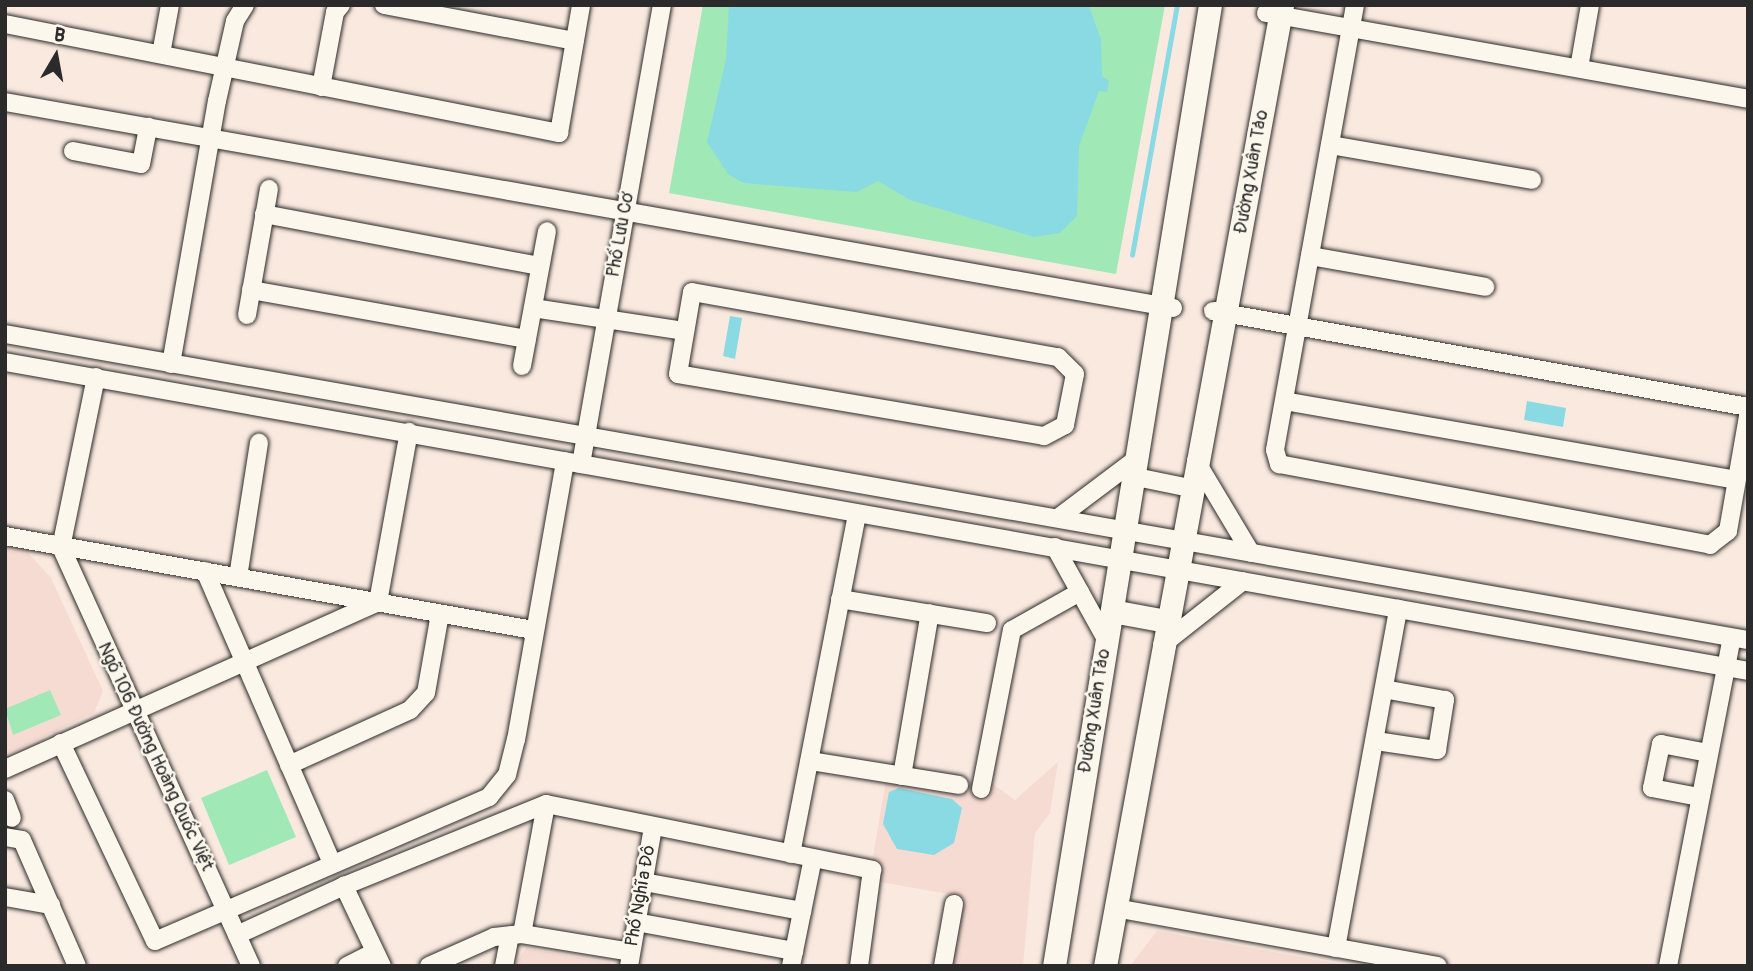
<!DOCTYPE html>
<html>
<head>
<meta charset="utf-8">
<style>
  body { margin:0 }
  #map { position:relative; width:1753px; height:971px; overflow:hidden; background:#fae9df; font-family:Pangolin,sans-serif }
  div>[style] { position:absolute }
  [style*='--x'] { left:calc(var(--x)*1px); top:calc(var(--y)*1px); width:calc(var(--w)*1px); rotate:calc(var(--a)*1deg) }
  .built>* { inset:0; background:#f6dbd3 }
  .green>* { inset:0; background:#a0e8b6 }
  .water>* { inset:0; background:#89dae3 }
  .stream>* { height:4.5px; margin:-2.25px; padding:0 2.25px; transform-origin:2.25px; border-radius:2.25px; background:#89dae3 }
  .roads { filter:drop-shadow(0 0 2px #2b2b2b) drop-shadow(0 0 2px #2b2b2b) }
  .minor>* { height:18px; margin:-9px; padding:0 9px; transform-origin:9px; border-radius:9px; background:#fbf7ec }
  .major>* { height:23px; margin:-11.5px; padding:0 11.5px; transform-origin:11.5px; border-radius:11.5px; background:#fbf7ec }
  span { translate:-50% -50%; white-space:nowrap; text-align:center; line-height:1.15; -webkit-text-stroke:5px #fbf7ec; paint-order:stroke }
  .street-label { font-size:18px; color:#2b2b2b }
  .frame { position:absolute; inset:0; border:7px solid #2b2b2b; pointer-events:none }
  .north { position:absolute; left:21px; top:21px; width:70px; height:70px; -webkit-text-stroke:5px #fbf7ec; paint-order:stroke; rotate:10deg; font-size:19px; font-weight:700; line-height:28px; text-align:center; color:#2b2b2b }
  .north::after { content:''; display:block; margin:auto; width:24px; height:32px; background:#2b2b2b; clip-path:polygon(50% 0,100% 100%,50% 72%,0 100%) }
</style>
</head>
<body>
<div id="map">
  <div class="built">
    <i style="clip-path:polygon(5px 542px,21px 545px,51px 578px,103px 691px,94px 713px,5px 755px)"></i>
    <i style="clip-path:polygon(1058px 762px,1050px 813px,1035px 833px,1023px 966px,936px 966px,948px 894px,869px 880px,886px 780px,964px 793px,987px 780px,1015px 800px)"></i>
    <i style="clip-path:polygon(1157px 931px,1340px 964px,1342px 966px,1130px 966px)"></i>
    <i style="clip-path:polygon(526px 948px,611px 963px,612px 966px,514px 966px)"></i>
  </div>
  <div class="green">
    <i style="clip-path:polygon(703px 5px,1165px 5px,1116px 274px,669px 193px)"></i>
    <i style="clip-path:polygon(50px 690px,61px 715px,13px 735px,5px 709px)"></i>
    <i style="clip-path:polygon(267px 770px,296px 837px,229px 865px,201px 798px)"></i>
  </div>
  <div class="water">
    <i style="clip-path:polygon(729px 5px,1089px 5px,1101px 40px,1102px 76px,1109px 81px,1107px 92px,1099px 91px,1079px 146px,1077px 216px,1060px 233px,1034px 237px,910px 200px,878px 181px,857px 192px,743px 183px,728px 174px,707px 142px,726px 59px)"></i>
    <i style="clip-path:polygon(730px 316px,742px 318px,735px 359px,723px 356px)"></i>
    <i style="clip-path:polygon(1527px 401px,1566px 408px,1563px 427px,1524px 420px)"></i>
    <i style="clip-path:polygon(899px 788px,952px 799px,962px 808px,954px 843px,934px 855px,897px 849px,883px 824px,889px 792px)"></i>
  </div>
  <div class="stream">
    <i style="--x:1132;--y:255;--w:254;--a:-79.8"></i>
  </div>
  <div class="roads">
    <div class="minor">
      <i style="--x:384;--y:5;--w:194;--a:10.7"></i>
      <i style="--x:1355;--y:5;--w:452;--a:100.2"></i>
      <i style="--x:1275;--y:450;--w:15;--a:74"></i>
      <i style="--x:1279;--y:464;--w:439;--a:10.6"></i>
      <i style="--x:1710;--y:545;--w:23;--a:-38"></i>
      <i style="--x:1728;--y:531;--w:117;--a:-80.1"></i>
      <i style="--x:1266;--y:13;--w:490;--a:10.1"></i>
      <i style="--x:5;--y:24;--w:565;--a:11.13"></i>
      <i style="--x:559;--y:133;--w:130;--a:-80.2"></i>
      <i style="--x:161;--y:54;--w:50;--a:-79.6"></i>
      <i style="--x:1579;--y:68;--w:64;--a:-80.1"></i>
      <i style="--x:321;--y:87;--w:76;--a:-79.4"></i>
      <i style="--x:335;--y:12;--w:9;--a:-49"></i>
      <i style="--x:5;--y:102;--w:1186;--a:10"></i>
      <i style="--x:1330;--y:145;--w:205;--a:9.8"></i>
      <i style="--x:73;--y:151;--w:69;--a:10.8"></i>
      <i style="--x:141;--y:164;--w:38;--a:-79"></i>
      <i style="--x:264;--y:214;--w:281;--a:10.7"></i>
      <i style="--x:1310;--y:256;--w:178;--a:10"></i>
      <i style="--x:251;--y:290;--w:280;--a:10.1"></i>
      <i style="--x:692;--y:292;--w:372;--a:10.1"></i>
      <i style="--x:1058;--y:357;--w:24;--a:45"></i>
      <i style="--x:1075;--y:374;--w:52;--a:101.1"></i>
      <i style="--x:1065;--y:425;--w:24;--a:152"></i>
      <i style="--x:1044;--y:436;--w:371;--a:-170.4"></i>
      <i style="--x:678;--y:374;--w:83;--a:-80.3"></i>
      <i style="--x:533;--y:308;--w:154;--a:8.6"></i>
      <i style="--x:1213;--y:311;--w:544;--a:10.17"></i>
      <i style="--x:247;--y:315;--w:128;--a:-80.1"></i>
      <i style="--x:5;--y:334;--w:1770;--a:9.96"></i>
      <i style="--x:5;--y:362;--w:1770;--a:10.05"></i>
      <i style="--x:171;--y:364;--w:267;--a:-80.1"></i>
      <i style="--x:217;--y:101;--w:82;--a:-77.3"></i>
      <i style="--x:235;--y:21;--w:19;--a:-58"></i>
      <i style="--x:522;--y:366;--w:137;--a:-79.5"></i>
      <i style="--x:96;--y:377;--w:174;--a:101.6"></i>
      <i style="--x:61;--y:547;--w:460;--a:65.6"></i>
      <i style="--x:1284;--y:401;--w:459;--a:9.9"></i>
      <i style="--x:1196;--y:461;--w:107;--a:59.1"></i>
      <i style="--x:581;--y:464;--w:466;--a:-80"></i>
      <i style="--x:1136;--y:477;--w:55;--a:11.5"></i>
      <i style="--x:1058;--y:518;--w:101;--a:-37"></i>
      <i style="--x:5;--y:536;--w:536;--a:10.09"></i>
      <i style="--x:1055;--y:547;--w:107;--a:61"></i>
      <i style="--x:205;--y:571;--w:318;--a:66.5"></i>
      <i style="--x:238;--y:577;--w:136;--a:-81.1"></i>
      <i style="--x:840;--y:599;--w:149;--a:9.3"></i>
      <i style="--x:1162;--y:645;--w:103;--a:-38.3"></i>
      <i style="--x:1376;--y:741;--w:62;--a:8.4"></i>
      <i style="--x:1437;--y:750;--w:51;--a:-80.9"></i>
      <i style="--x:1445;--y:700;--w:62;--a:-169.8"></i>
      <i style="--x:61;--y:743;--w:219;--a:64.6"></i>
      <i style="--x:155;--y:941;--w:364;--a:-23.3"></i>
      <i style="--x:489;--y:797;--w:28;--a:-51"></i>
      <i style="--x:507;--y:775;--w:36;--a:-76"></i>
      <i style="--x:516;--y:740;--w:283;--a:-80"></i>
      <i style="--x:811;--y:761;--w:150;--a:9.2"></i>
      <i style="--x:289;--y:765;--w:133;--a:-24.4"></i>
      <i style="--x:410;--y:710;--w:23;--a:-47"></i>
      <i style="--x:426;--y:693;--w:80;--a:-80"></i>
      <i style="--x:5;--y:769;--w:409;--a:-24.1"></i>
      <i style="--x:378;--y:602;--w:173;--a:-79.7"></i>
      <i style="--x:902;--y:776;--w:165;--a:-80.3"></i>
      <i style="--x:981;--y:789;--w:162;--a:-79"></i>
      <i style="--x:1012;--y:630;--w:78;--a:-29.2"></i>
      <i style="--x:1699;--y:797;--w:48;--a:-169.2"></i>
      <i style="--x:1652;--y:788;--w:45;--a:-78.4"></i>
      <i style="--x:1661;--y:744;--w:48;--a:10.8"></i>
      <i style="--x:5;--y:800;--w:19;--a:69"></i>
      <i style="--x:5;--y:837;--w:17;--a:10"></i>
      <i style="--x:22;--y:840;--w:137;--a:66.4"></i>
      <i style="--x:791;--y:854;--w:346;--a:-79"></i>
      <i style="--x:644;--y:882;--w:161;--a:10.4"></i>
      <i style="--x:5;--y:897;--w:47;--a:9.9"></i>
      <i style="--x:1115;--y:908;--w:328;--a:10.2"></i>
      <i style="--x:636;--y:922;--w:161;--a:10.4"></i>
      <i style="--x:522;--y:934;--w:132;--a:-79.5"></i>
      <i style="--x:237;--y:935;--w:118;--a:-24.6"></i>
      <i style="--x:1336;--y:948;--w:345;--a:-79.6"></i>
      <i style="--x:347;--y:966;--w:31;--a:-27"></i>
      <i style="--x:382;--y:966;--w:89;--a:-115.4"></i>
      <i style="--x:344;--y:886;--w:218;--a:-22.1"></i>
      <i style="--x:546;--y:804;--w:333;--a:11.4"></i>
      <i style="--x:872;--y:870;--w:97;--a:97.7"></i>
      <i style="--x:429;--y:966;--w:71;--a:-24"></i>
      <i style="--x:494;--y:937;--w:28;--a:-6"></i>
      <i style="--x:522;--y:934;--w:110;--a:9.4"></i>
      <i style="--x:504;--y:966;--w:31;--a:-79"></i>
      <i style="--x:629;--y:966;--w:141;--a:-80.2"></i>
      <i style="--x:791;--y:966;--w:110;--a:-78.5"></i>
      <i style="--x:943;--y:966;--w:63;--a:-79.9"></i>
      <i style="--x:1668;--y:966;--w:334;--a:-79"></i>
    </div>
    <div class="major">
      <i style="--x:1112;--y:611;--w:55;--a:10.5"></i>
      <i style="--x:1054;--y:966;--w:974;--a:-80.78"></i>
      <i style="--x:1105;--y:966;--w:977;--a:-79.56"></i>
    </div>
  </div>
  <div class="street-label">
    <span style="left:1252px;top:172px;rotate:-80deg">Đường Xuân Tảo</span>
    <span style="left:621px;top:235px;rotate:-80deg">Phố Lưu Cơ</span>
    <span style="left:1095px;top:711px;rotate:-81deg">Đường Xuân Tảo</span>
    <span style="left:155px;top:757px;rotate:65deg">Ngõ 106 Đường Hoàng Quốc Việt</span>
    <span style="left:641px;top:896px;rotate:-80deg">Phố Nghĩa Đô</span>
  </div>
  <div class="frame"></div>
  <div class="north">B</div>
</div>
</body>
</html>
